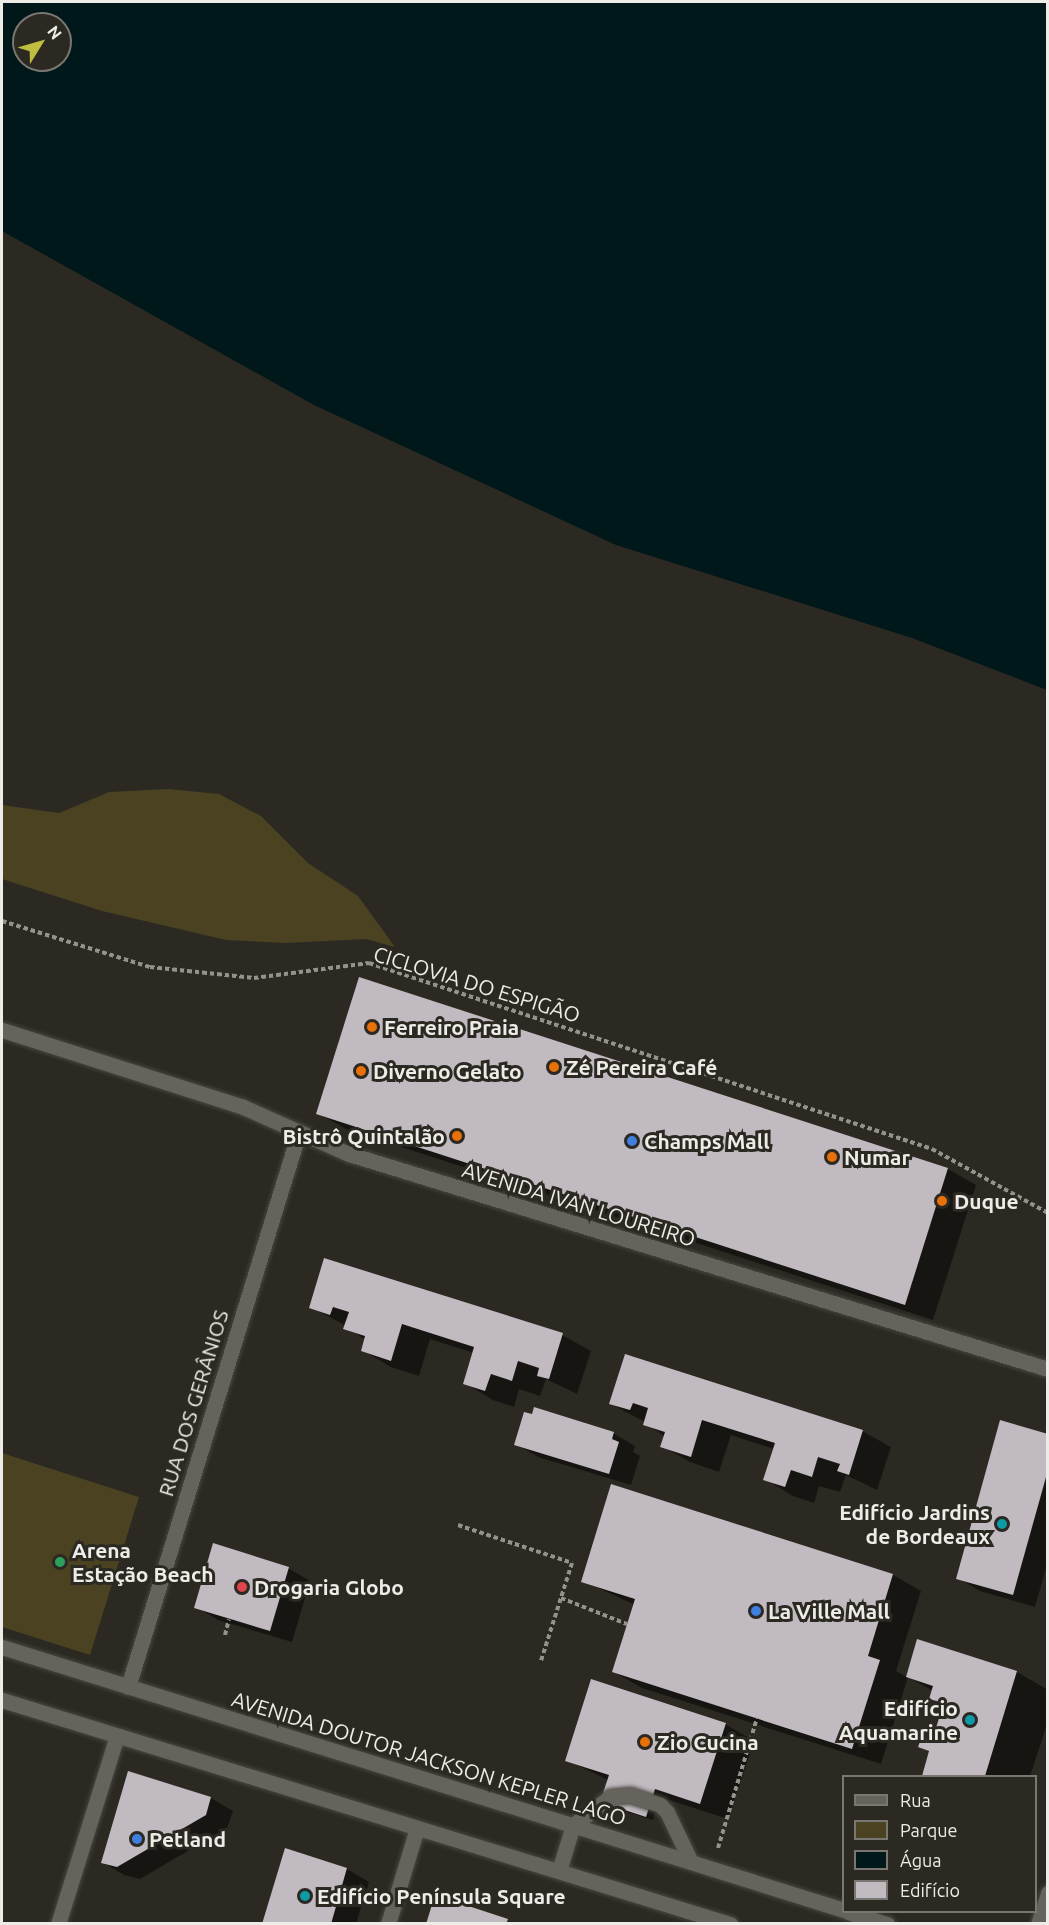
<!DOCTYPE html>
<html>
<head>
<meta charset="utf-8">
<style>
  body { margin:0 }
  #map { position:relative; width:1049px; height:1925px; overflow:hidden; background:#2b2922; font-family:Ubuntu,sans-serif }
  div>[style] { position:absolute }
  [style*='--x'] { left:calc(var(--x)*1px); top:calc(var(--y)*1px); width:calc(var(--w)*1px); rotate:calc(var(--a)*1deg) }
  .green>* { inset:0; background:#4a4221 }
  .water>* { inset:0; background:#001819 }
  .shadow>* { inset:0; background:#0007 }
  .building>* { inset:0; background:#c1bac1 }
  .path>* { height:4px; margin-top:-2px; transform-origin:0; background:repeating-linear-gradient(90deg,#94928c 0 4.5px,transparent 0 7.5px) }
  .roads { filter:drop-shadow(0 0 2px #474640) drop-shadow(0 0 2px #474640) }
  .service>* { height:15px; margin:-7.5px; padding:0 7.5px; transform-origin:7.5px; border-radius:7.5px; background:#65635b }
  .minor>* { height:15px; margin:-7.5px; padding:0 7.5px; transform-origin:7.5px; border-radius:7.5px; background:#65635b }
  .tertiary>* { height:15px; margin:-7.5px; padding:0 7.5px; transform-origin:7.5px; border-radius:7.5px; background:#65635b }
  .secondary>* { height:15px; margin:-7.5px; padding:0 7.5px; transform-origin:7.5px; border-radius:7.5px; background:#65635b }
  .dots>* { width:16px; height:16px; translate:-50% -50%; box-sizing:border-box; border:3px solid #2b2922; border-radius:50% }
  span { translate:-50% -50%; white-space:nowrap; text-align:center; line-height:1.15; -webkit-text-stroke:6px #2b2922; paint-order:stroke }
  .street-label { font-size:21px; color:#edece7 }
  .poi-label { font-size:21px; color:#edece7; font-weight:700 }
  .left { translate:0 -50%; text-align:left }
  .right { translate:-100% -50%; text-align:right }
  .frame { position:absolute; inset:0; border:3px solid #edece7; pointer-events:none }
  .legend { position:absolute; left:842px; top:1775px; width:195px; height:138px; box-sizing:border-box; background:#2b2922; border:2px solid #797771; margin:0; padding:8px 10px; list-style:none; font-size:18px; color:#edece7 }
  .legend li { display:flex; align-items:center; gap:12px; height:30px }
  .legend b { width:30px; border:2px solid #797771 }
  .north { position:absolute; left:12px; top:12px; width:60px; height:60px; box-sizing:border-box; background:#2b2922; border:2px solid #797771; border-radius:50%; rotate:53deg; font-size:16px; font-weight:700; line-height:24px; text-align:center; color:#edece7 }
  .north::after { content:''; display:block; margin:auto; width:21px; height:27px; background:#c0be40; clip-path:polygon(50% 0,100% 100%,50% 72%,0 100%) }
</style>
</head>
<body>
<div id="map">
  <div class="green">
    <i style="clip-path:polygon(168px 789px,219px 794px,261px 816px,308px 863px,358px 896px,395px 947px,366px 939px,286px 943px,226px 940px,102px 911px,2px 879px,2px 805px,59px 813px,109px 792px)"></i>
    <i style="clip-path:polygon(2px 1453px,139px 1497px,90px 1655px,2px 1627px)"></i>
  </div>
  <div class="water">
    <i style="clip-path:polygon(evenodd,2px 2px,1047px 2px,1047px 690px,912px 638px,616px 545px,314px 405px,2px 231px,2px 2px,24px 24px,60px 24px,60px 60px,24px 60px,24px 24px)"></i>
  </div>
  <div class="shadow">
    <i style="clip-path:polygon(360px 979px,948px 1169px,976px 1185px,933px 1320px,346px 1129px,317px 1113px)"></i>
    <i style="clip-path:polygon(325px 1260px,562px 1335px,591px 1351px,577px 1394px,546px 1379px,540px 1396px,519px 1389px,514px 1407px,493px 1400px,465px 1383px,474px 1353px,430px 1339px,419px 1376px,391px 1367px,362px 1350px,365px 1340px,346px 1326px,311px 1307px)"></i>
    <i style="clip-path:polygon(626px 1356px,862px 1431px,891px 1447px,877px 1490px,846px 1475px,840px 1492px,819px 1486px,814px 1503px,793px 1496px,765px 1479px,774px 1449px,731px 1435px,719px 1472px,690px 1462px,662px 1446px,665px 1437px,645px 1422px,611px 1404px)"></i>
    <i style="clip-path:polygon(613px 1433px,635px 1446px,633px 1452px,640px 1456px,631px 1485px,538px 1457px,516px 1444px)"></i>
    <i style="clip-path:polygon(1048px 1435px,1048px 1561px,1035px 1607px,980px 1591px,958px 1578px)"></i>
    <i style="clip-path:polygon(288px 1568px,310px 1581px,292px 1642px,218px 1620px,196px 1607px)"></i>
    <i style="clip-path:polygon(893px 1575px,921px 1591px,896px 1671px,907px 1677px,918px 1641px,1017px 1672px,1048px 1690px,1048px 1721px,1030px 1776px,923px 1776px,931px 1753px,920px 1746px,933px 1742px,945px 1706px,931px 1698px,933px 1691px,908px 1677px,881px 1764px,642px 1688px,614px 1672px,635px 1605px,583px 1581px)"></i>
    <i style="clip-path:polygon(725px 1724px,754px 1741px,728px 1819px,660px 1797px,653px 1820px,608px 1806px,608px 1780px,567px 1760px)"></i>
    <i style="clip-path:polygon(129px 1773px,211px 1798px,233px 1811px,227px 1828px,140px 1879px,124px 1875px,102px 1862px)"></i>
    <i style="clip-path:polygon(286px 1850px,347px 1869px,369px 1882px,356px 1924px,264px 1924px)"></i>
  </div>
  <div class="building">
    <i style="clip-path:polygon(359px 977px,948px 1168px,905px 1305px,316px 1114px)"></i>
    <i style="clip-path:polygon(324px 1258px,563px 1333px,549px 1379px,537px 1376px,539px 1368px,518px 1361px,512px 1381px,491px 1374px,485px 1391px,463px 1384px,474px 1347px,402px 1324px,391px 1361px,361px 1351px,365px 1336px,343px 1329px,349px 1312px,333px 1307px,330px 1315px,309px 1308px)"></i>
    <i style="clip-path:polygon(625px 1354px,863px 1430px,849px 1475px,837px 1471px,840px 1464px,818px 1457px,812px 1477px,791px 1470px,785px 1487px,763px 1480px,775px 1443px,702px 1420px,691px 1457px,660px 1447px,665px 1432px,643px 1425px,648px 1408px,633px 1403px,630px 1410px,609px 1404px)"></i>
    <i style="clip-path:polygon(534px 1407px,614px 1432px,612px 1439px,619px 1442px,609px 1474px,514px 1445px,524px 1412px,532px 1414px)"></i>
    <i style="clip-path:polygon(1000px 1420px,1048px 1434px,1048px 1470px,1013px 1595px,956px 1579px)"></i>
    <i style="clip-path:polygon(611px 1484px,893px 1574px,868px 1656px,880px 1660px,852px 1749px,612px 1672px,635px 1599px,581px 1582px)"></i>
    <i style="clip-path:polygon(213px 1543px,289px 1567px,270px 1631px,194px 1608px)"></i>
    <i style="clip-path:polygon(917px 1639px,1017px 1671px,985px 1776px,922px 1776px,929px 1751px,918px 1747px,922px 1736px,932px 1740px,944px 1703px,929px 1699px,933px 1686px,906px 1677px)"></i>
    <i style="clip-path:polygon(591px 1679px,726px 1723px,700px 1804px,655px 1789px,646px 1817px,600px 1802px,609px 1775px,565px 1761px)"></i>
    <i style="clip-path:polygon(128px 1771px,211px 1797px,206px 1815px,117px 1867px,101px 1863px)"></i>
    <i style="clip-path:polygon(285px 1848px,347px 1868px,331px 1924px,262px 1924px)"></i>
    <i style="clip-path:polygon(435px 1895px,508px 1919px,506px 1924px,426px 1924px)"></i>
  </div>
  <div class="path">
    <i style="--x:2;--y:921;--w:155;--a:17.3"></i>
    <i style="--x:150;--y:967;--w:105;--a:6"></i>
    <i style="--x:254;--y:978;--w:116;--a:-7.4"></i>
    <i style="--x:369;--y:963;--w:593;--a:18.28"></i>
    <i style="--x:932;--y:1149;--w:132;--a:28.9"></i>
    <i style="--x:458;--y:1525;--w:120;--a:18.4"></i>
    <i style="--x:572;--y:1563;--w:103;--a:107.6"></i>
    <i style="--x:561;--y:1598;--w:71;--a:21.5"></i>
    <i style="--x:225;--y:1635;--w:16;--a:-76"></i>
    <i style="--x:718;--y:1848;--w:136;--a:-73.3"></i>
  </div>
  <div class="roads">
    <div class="service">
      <i style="--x:573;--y:1825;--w:46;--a:-37.1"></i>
      <i style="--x:610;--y:1797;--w:20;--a:-6"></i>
      <i style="--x:630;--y:1795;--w:32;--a:18"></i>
      <i style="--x:660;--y:1805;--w:10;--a:45"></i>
      <i style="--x:667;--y:1812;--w:55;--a:64.4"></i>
    </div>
    <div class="minor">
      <i style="--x:128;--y:1687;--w:581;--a:-72.88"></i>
      <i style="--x:58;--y:1924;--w:197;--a:-72.6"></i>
      <i style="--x:388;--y:1924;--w:100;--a:-73.2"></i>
      <i style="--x:1038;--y:1924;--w:33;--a:-72"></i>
    </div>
    <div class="tertiary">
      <i style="--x:2;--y:1030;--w:253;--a:17.7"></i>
      <i style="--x:243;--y:1107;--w:116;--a:23.9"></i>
      <i style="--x:349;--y:1154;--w:731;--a:17.1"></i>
    </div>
    <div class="secondary">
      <i style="--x:2;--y:1647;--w:882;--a:17.35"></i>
      <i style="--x:2;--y:1700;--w:762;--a:17.1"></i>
      <i style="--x:559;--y:1871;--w:48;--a:-73.1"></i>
      <i style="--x:848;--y:1912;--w:41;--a:17.1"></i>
    </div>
  </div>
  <div class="dots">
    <i style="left:372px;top:1027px;background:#e8710a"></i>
    <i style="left:554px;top:1067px;background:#e8710a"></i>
    <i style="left:361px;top:1071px;background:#e8710a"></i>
    <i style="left:457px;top:1136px;background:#e8710a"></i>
    <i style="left:632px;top:1141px;background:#3f7fe0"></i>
    <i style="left:832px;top:1157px;background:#e8710a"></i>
    <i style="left:942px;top:1201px;background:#e8710a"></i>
    <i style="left:1002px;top:1524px;background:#0f9aa8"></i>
    <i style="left:60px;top:1562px;background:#2e9e5b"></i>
    <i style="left:242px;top:1587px;background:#e0444e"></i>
    <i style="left:756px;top:1611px;background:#3f7fe0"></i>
    <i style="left:970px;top:1720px;background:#0f9aa8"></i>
    <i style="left:645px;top:1742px;background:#e8710a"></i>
    <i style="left:137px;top:1839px;background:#3f7fe0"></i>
    <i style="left:305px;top:1896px;background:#0f9aa8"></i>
  </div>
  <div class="street-label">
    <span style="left:477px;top:984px;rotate:17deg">CICLOVIA DO ESPIGÃO</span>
    <span style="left:579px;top:1204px;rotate:17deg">AVENIDA IVAN LOUREIRO</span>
    <span style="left:193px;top:1403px;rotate:-73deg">RUA DOS GERÂNIOS</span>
    <span style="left:429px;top:1758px;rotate:17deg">AVENIDA DOUTOR JACKSON KEPLER LAGO</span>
  </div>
  <div class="poi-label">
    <span class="left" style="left:384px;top:1027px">Ferreiro Praia</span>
    <span class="left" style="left:566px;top:1067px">Zé Pereira Café</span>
    <span class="left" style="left:373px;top:1071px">Diverno Gelato</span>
    <span class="right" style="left:445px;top:1136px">Bistrô Quintalão</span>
    <span class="left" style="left:644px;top:1141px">Champs Mall</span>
    <span class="left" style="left:844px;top:1157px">Numar</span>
    <span class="left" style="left:954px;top:1201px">Duque</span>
    <span class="right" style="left:990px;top:1524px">Edifício Jardins<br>de Bordeaux</span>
    <span class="left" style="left:72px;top:1562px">Arena<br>Estação Beach</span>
    <span class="left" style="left:254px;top:1587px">Drogaria Globo</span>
    <span class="left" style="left:768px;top:1611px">La Ville Mall</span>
    <span class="right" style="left:958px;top:1720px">Edifício<br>Aquamarine</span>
    <span class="left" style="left:657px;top:1742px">Zio Cucina</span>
    <span class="left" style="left:149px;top:1839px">Petland</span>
    <span class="left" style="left:317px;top:1896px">Edifício Península Square</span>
  </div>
  <div class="frame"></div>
  <ul class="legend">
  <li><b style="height:8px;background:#65635b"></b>Rua</li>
  <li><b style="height:16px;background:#4a4221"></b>Parque</li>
  <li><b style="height:16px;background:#001819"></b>Água</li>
  <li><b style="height:16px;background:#c1bac1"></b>Edifício</li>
  </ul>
  <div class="north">N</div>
</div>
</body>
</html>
